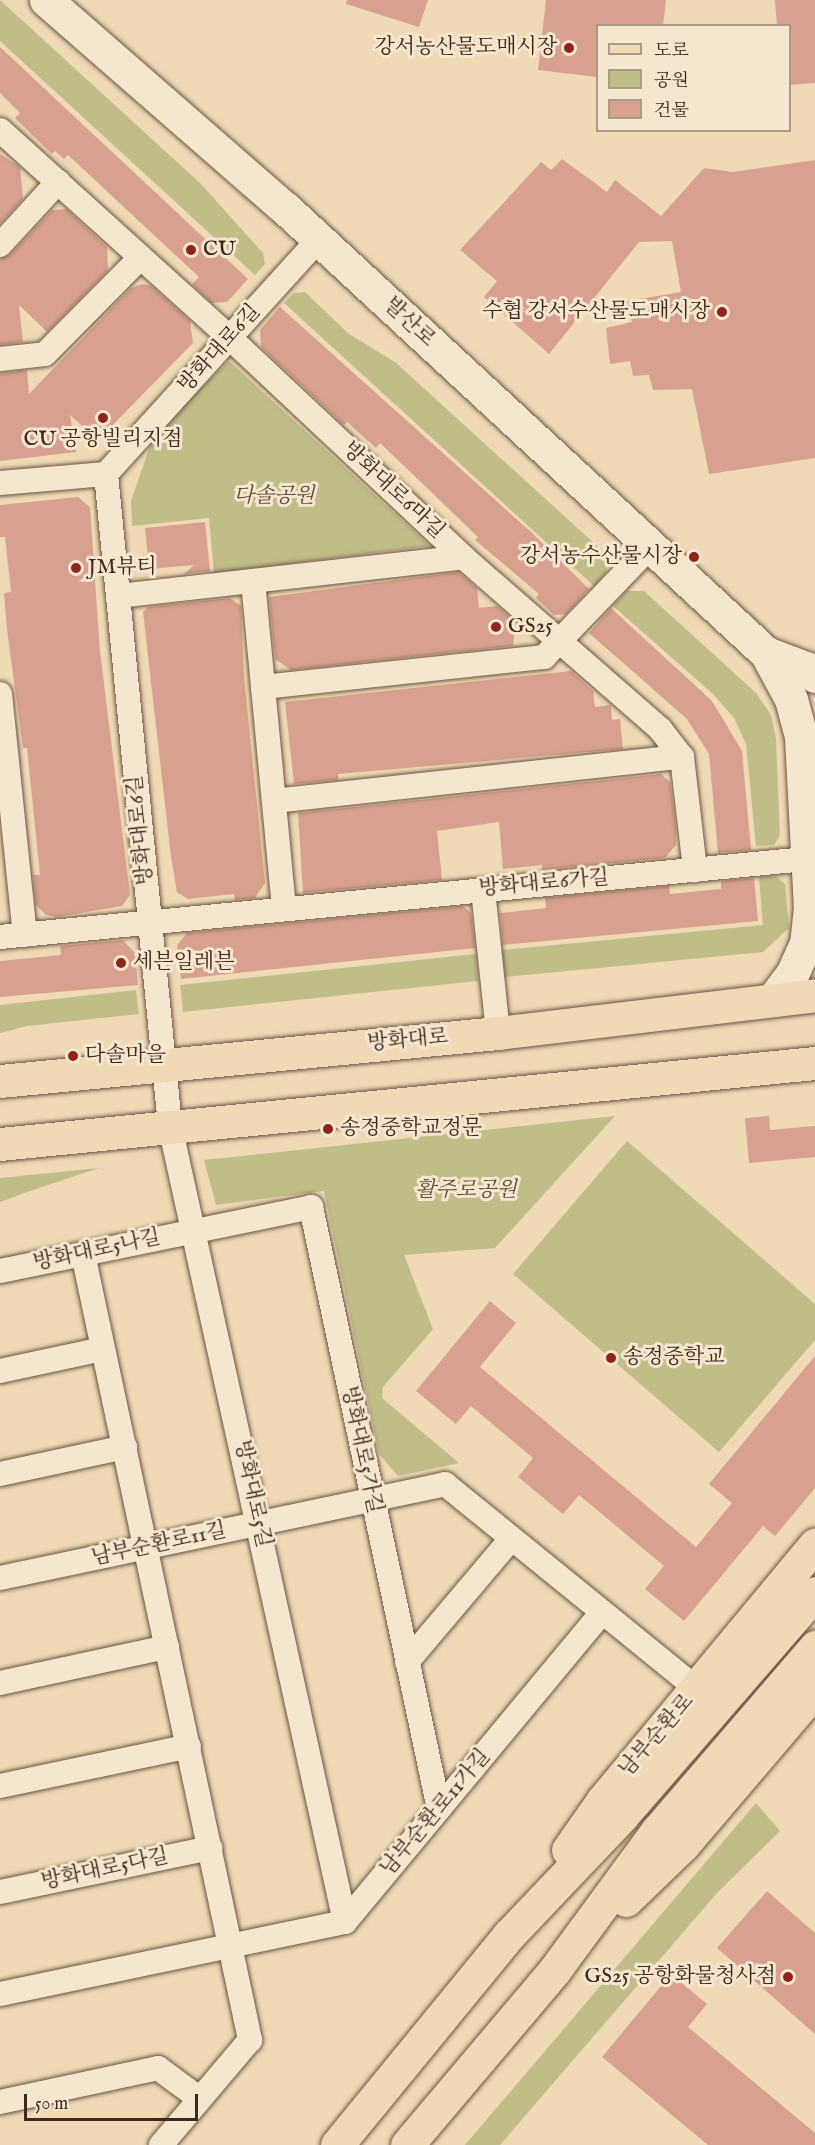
<!DOCTYPE html>
<html>
<head>
<meta charset="utf-8">
<style>
  body { margin:0 }
  #map { position:relative; width:815px; height:2145px; overflow:hidden; background:#efdab5; font-family:"IM FELL English","Noto Serif KR",serif }
  div>[style] { position:absolute }
  [style*='--x'] { left:calc(var(--x)*1px); top:calc(var(--y)*1px); width:calc(var(--w)*1px); rotate:calc(var(--a)*1deg) }
  .green>* { inset:0; background:#c0bd88 }
  .building>* { inset:0; background:#d8a08e }
  .roads { filter:drop-shadow(0 0 2px #6a5443) drop-shadow(0 0 2px #6a5443) }
  .street>* { height:24px; margin:-12px; padding:0 12px; transform-origin:12px; border-radius:12px; background:#f5e7cf }
  .secondary>* { height:33px; margin:-16.5px; padding:0 16.5px; transform-origin:16.5px; border-radius:16.5px; background:#f5e7cf }
  .primary>* { height:33px; margin:-16.5px; padding:0 16.5px; transform-origin:16.5px; border-radius:16.5px; background:#efdab5 }
  .dots>* { width:16px; height:16px; translate:-50% -50%; box-sizing:border-box; border:3px solid #f5e7cf; border-radius:50% }
  span { translate:-50% -50%; white-space:nowrap; text-align:center; line-height:1.15; -webkit-text-stroke:6px #f5e7cf; paint-order:stroke }
  .poi-label { font-size:21px; color:#3e271d }
  .right { translate:-100% -50%; text-align:right }
  .left { translate:0 -50%; text-align:left }
  .street-label { font-size:21px; color:#3e271d }
  .park-label { font-size:21px; color:#5e4c38; font-style:italic }
  .legend { position:absolute; left:596px; top:24px; width:195px; height:108px; box-sizing:border-box; background:#f5e7cf; border:2px solid #ac9a88; margin:0; padding:8px 10px; list-style:none; font-size:18px; color:#3e271d }
  .legend li { display:flex; align-items:center; gap:12px; height:30px }
  .legend b { width:30px; border:2px solid #ac9a88 }
  .scale { position:absolute; left:24px; top:2094px; width:174px; height:27px; box-sizing:border-box; border:3px solid #3e271d; border-top:0; padding-left:8px; font-size:18px; line-height:21px; white-space:nowrap; color:#3e271d; -webkit-text-stroke:4px #f5e7cf; paint-order:stroke }
</style>
</head>
<body>
<div id="map">
  <div class="green">
    <i style="clip-path:polygon(0 0,201px 184px,263px 253px,265px 264px,255px 275px,0 41px)"></i>
    <i style="clip-path:polygon(305px 292px,349px 334px,395px 362px,606px 554px,607px 571px,594px 586px,284px 303px,294px 293px)"></i>
    <i style="clip-path:polygon(229px 361px,430px 546px,214px 573px,209px 518px,132px 526px,131px 501px,155px 431px)"></i>
    <i style="clip-path:polygon(627px 591px,644px 591px,756px 693px,771px 715px,776px 739px,780px 836px,774px 845px,756px 846px,746px 744px,734px 718px,713px 694px,613px 606px)"></i>
    <i style="clip-path:polygon(776px 876px,785px 884px,789px 928px,763px 952px,505px 977px,502px 950px,763px 925px,759px 877px)"></i>
    <i style="clip-path:polygon(476px 954px,478px 981px,183px 1012px,180px 985px)"></i>
    <i style="clip-path:polygon(136px 990px,139px 1014px,27px 1026px,0 1033px,0 1005px)"></i>
    <i style="clip-path:polygon(615px 1116px,495px 1248px,404px 1255px,433px 1329px,383px 1387px,382px 1398px,459px 1463px,398px 1476px,379px 1454px,324px 1191px,216px 1205px,204px 1160px)"></i>
    <i style="clip-path:polygon(627px 1141px,815px 1304px,815px 1340px,719px 1452px,513px 1274px)"></i>
    <i style="clip-path:polygon(99px 1168px,33px 1190px,0 1202px,0 1178px)"></i>
    <i style="clip-path:polygon(756px 1803px,780px 1831px,717px 1893px,500px 2145px,465px 2145px)"></i>
  </div>
  <div class="building">
    <i style="clip-path:polygon(347px 0,428px 0,419px 27px,346px 4px)"></i>
    <i style="clip-path:polygon(546px 0,666px 0,663px 26px,597px 26px,597px 77px,538px 70px)"></i>
    <i style="clip-path:polygon(775px 0,815px 0,815px 83px,789px 85px,789px 26px,777px 26px)"></i>
    <i style="clip-path:polygon(0 47px,248px 279px,227px 302px,212px 303px,192px 284px,199px 277px,68px 155px,64px 159px,55px 151px,52px 154px,15px 118px,20px 113px,0 93px)"></i>
    <i style="clip-path:polygon(0 154px,20px 167px,23px 199px,0 224px)"></i>
    <i style="clip-path:polygon(562px 159px,607px 192px,615px 180px,661px 216px,704px 168px,733px 172px,815px 160px,815px 458px,709px 474px,692px 389px,653px 390px,649px 375px,633px 376px,630px 361px,610px 364px,606px 328px,632px 322px,627px 301px,681px 292px,672px 241px,639px 242px,549px 354px,484px 297px,497px 281px,460px 250px,541px 162px,551px 170px)"></i>
    <i style="clip-path:polygon(66px 209px,107px 247px,108px 270px,47px 332px,19px 305px,23px 342px,0 345px,0 259px,10px 255px,52px 210px)"></i>
    <i style="clip-path:polygon(142px 284px,150px 285px,190px 321px,193px 343px,98px 440px,70px 415px,76px 452px,0 461px,0 373px,27px 370px,29px 394px,131px 288px)"></i>
    <i style="clip-path:polygon(280px 307px,531px 532px,589px 589px,566px 614px,554px 615px,536px 598px,539px 594px,475px 540px,478px 537px,380px 443px,376px 448px,347px 422px,344px 425px,261px 347px,260px 330px)"></i>
    <i style="clip-path:polygon(78px 497px,90px 507px,100px 651px,130px 895px,122px 906px,57px 917px,46px 915px,36px 905px,33px 875px,40px 875px,27px 748px,23px 748px,7px 630px,4px 593px,11px 592px,5px 537px,0 537px,0 505px)"></i>
    <i style="clip-path:polygon(205px 522px,210px 571px,184px 574px,194px 565px,149px 569px,145px 528px)"></i>
    <i style="clip-path:polygon(458px 572px,477px 588px,479px 608px,497px 606px,511px 618px,515px 628px,513px 646px,291px 670px,275px 659px,269px 597px)"></i>
    <i style="clip-path:polygon(230px 598px,241px 606px,244px 677px,265px 883px,255px 898px,235px 900px,234px 894px,188px 899px,177px 892px,171px 857px,143px 612px,148px 607px)"></i>
    <i style="clip-path:polygon(611px 608px,712px 701px,742px 751px,751px 850px,718px 853px,709px 754px,687px 719px,589px 633px)"></i>
    <i style="clip-path:polygon(571px 671px,593px 691px,595px 707px,611px 705px,612px 720px,620px 719px,623px 749px,338px 774px,338px 780px,294px 784px,285px 702px)"></i>
    <i style="clip-path:polygon(661px 774px,670px 782px,676px 828px,676px 845px,665px 858px,542px 870px,542px 865px,503px 869px,499px 822px,437px 831px,442px 880px,303px 893px,298px 813px)"></i>
    <i style="clip-path:polygon(754px 878px,758px 921px,503px 945px,500px 913px,546px 908px,545px 898px,669px 886px,670px 894px,721px 889px,721px 881px)"></i>
    <i style="clip-path:polygon(463px 906px,471px 913px,475px 948px,181px 979px,177px 945px,187px 933px)"></i>
    <i style="clip-path:polygon(123px 940px,135px 953px,138px 985px,0 997px,0 961px,61px 955px,60px 946px)"></i>
    <i style="clip-path:polygon(769px 1116px,770px 1130px,815px 1126px,815px 1157px,749px 1163px,745px 1118px)"></i>
    <i style="clip-path:polygon(490px 1301px,516px 1323px,480px 1367px,696px 1547px,732px 1503px,709px 1484px,815px 1356px,815px 1488px,775px 1536px,763px 1526px,684px 1621px,645px 1589px,664px 1566px,579px 1495px,563px 1514px,518px 1477px,533px 1458px,471px 1406px,456px 1424px,416px 1391px)"></i>
    <i style="clip-path:polygon(767px 1891px,815px 1933px,815px 2034px,717px 1948px)"></i>
    <i style="clip-path:polygon(671px 1974px,707px 2004px,688px 2027px,815px 2133px,815px 2145px,708px 2145px,602px 2057px)"></i>
  </div>
  <div class="roads">
    <div class="street">
      <i style="--x:0;--y:130;--w:310;--a:42.1"></i>
      <i style="--x:230;--y:338;--w:320;--a:43.2"></i>
      <i style="--x:463;--y:557;--w:262;--a:41.1"></i>
      <i style="--x:660;--y:729;--w:36;--a:52"></i>
      <i style="--x:682;--y:757;--w:114;--a:83.4"></i>
      <i style="--x:319;--y:239;--w:317;--a:132.2"></i>
      <i style="--x:106;--y:474;--w:655;--a:84.39"></i>
      <i style="--x:170;--y:1126;--w:815;--a:77.6"></i>
      <i style="--x:0;--y:245;--w:86;--a:-47.4"></i>
      <i style="--x:0;--y:359;--w:45;--a:-6.3"></i>
      <i style="--x:45;--y:354;--w:136;--a:-45.3"></i>
      <i style="--x:0;--y:483;--w:106;--a:-4.9"></i>
      <i style="--x:253;--y:581;--w:329;--a:84.6"></i>
      <i style="--x:118;--y:596;--w:347;--a:-6.4"></i>
      <i style="--x:263;--y:687;--w:283;--a:-6.1"></i>
      <i style="--x:544;--y:657;--w:154;--a:-46.1"></i>
      <i style="--x:0;--y:694;--w:242;--a:84.1"></i>
      <i style="--x:274;--y:801;--w:410;--a:-6.2"></i>
      <i style="--x:483;--y:890;--w:144;--a:84"></i>
      <i style="--x:0;--y:937;--w:809;--a:-5.53"></i>
      <i style="--x:83;--y:1254;--w:804;--a:78"></i>
      <i style="--x:250;--y:2040;--w:138;--a:130.3"></i>
      <i style="--x:0;--y:1271;--w:318;--a:-11.6"></i>
      <i style="--x:311;--y:1207;--w:615;--a:78"></i>
      <i style="--x:0;--y:1371;--w:105;--a:-12.1"></i>
      <i style="--x:0;--y:1474;--w:128;--a:-12.2"></i>
      <i style="--x:0;--y:1578;--w:455;--a:-11.9"></i>
      <i style="--x:445;--y:1484;--w:325;--a:39.1"></i>
      <i style="--x:407;--y:1662;--w:161;--a:-49.8"></i>
      <i style="--x:0;--y:1683;--w:171;--a:-12.2"></i>
      <i style="--x:0;--y:1786;--w:193;--a:-11.9"></i>
      <i style="--x:0;--y:1892;--w:215;--a:-11.8"></i>
      <i style="--x:0;--y:1994;--w:352;--a:-11.8"></i>
      <i style="--x:345;--y:1922;--w:400;--a:-50.3"></i>
      <i style="--x:0;--y:2102;--w:162;--a:-12.1"></i>
      <i style="--x:158;--y:2068;--w:52;--a:36.4"></i>
    </div>
    <div class="secondary">
      <i style="--x:46;--y:0;--w:318;--a:41.1"></i>
      <i style="--x:286;--y:209;--w:654;--a:42.77"></i>
      <i style="--x:766;--y:653;--w:52;--a:61.5"></i>
      <i style="--x:791;--y:699;--w:39;--a:75"></i>
      <i style="--x:801;--y:737;--w:170;--a:87"></i>
      <i style="--x:810;--y:907;--w:36;--a:96"></i>
      <i style="--x:806;--y:943;--w:34;--a:114"></i>
      <i style="--x:792;--y:974;--w:31;--a:127"></i>
      <i style="--x:766;--y:653;--w:43;--a:20.6"></i>
      <i style="--x:806;--y:668;--w:12;--a:42"></i>
    </div>
    <div class="primary">
      <i style="--x:0;--y:1081;--w:500;--a:-5.51"></i>
      <i style="--x:498;--y:1033;--w:319;--a:-6.8"></i>
      <i style="--x:0;--y:1144;--w:819;--a:-5.68"></i>
      <i style="--x:568;--y:1850;--w:61;--a:-55"></i>
      <i style="--x:603;--y:1800;--w:332;--a:-50.3"></i>
      <i style="--x:626;--y:1900;--w:79;--a:-44"></i>
      <i style="--x:683;--y:1845;--w:204;--a:-49.6"></i>
      <i style="--x:337;--y:2145;--w:271;--a:-50.7"></i>
      <i style="--x:509;--y:1935;--w:163;--a:-46.5"></i>
      <i style="--x:621;--y:1817;--w:296;--a:-49.1"></i>
      <i style="--x:407;--y:2145;--w:228;--a:-49.8"></i>
      <i style="--x:554;--y:1971;--w:174;--a:-53.7"></i>
      <i style="--x:657;--y:1831;--w:243;--a:-49.3"></i>
    </div>
  </div>
  <div class="dots">
    <i style="left:569px;top:48px;background:#8f2418"></i>
    <i style="left:191px;top:250px;background:#8f2418"></i>
    <i style="left:722px;top:312px;background:#8f2418"></i>
    <i style="left:103px;top:418px;background:#8f2418"></i>
    <i style="left:694px;top:557px;background:#8f2418"></i>
    <i style="left:76px;top:568px;background:#8f2418"></i>
    <i style="left:496px;top:627px;background:#8f2418"></i>
    <i style="left:121px;top:963px;background:#8f2418"></i>
    <i style="left:73px;top:1056px;background:#8f2418"></i>
    <i style="left:328px;top:1129px;background:#8f2418"></i>
    <i style="left:611px;top:1358px;background:#8f2418"></i>
    <i style="left:788px;top:1977px;background:#8f2418"></i>
  </div>
  <div class="poi-label">
    <span class="right" style="left:557px;top:48px">강서농산물도매시장</span>
    <span class="left" style="left:203px;top:250px">CU</span>
    <span class="right" style="left:710px;top:312px">수협 강서수산물도매시장</span>
    <span style="left:103px;top:440px">CU 공항빌리지점</span>
    <span class="right" style="left:682px;top:557px">강서농수산물시장</span>
    <span class="left" style="left:88px;top:568px">JM뷰티</span>
    <span class="left" style="left:508px;top:627px">GS25</span>
    <span class="left" style="left:133px;top:963px">세븐일레븐</span>
    <span class="left" style="left:85px;top:1056px">다솔마을</span>
    <span class="left" style="left:340px;top:1129px">송정중학교정문</span>
    <span class="left" style="left:623px;top:1358px">송정중학교</span>
    <span class="right" style="left:776px;top:1977px">GS25 공항화물청사점</span>
  </div>
  <div class="street-label">
    <span style="left:409px;top:323px;rotate:43deg">발산로</span>
    <span style="left:220px;top:349px;rotate:-48deg">방화대로6길</span>
    <span style="left:393px;top:491px;rotate:43deg">방화대로6마길</span>
    <span style="left:141px;top:830px;rotate:-96deg">방화대로6길</span>
    <span style="left:544px;top:884px;rotate:-5deg">방화대로6가길</span>
    <span style="left:408px;top:1041px;rotate:-5deg">방화대로</span>
    <span style="left:97px;top:1251px;rotate:-12deg">방화대로5나길</span>
    <span style="left:361px;top:1450px;rotate:78deg">방화대로5가길</span>
    <span style="left:252px;top:1494px;rotate:78deg">방화대로5길</span>
    <span style="left:159px;top:1545px;rotate:-12deg">남부순환로11길</span>
    <span style="left:657px;top:1736px;rotate:-49deg">남부순환로</span>
    <span style="left:436px;top:1813px;rotate:-50deg">남부순환로11가길</span>
    <span style="left:105px;top:1870px;rotate:-12deg">방화대로5다길</span>
  </div>
  <div class="park-label">
    <span style="left:274px;top:497px">다솔공원</span>
    <span style="left:466px;top:1191px">활주로공원</span>
  </div>
  <ul class="legend">
  <li><b style="height:8px;background:#efdab5"></b>도로</li>
  <li><b style="height:16px;background:#c0bd88"></b>공원</li>
  <li><b style="height:16px;background:#d8a08e"></b>건물</li>
  </ul>
  <div class="scale">50 m</div>
</div>
</body>
</html>
